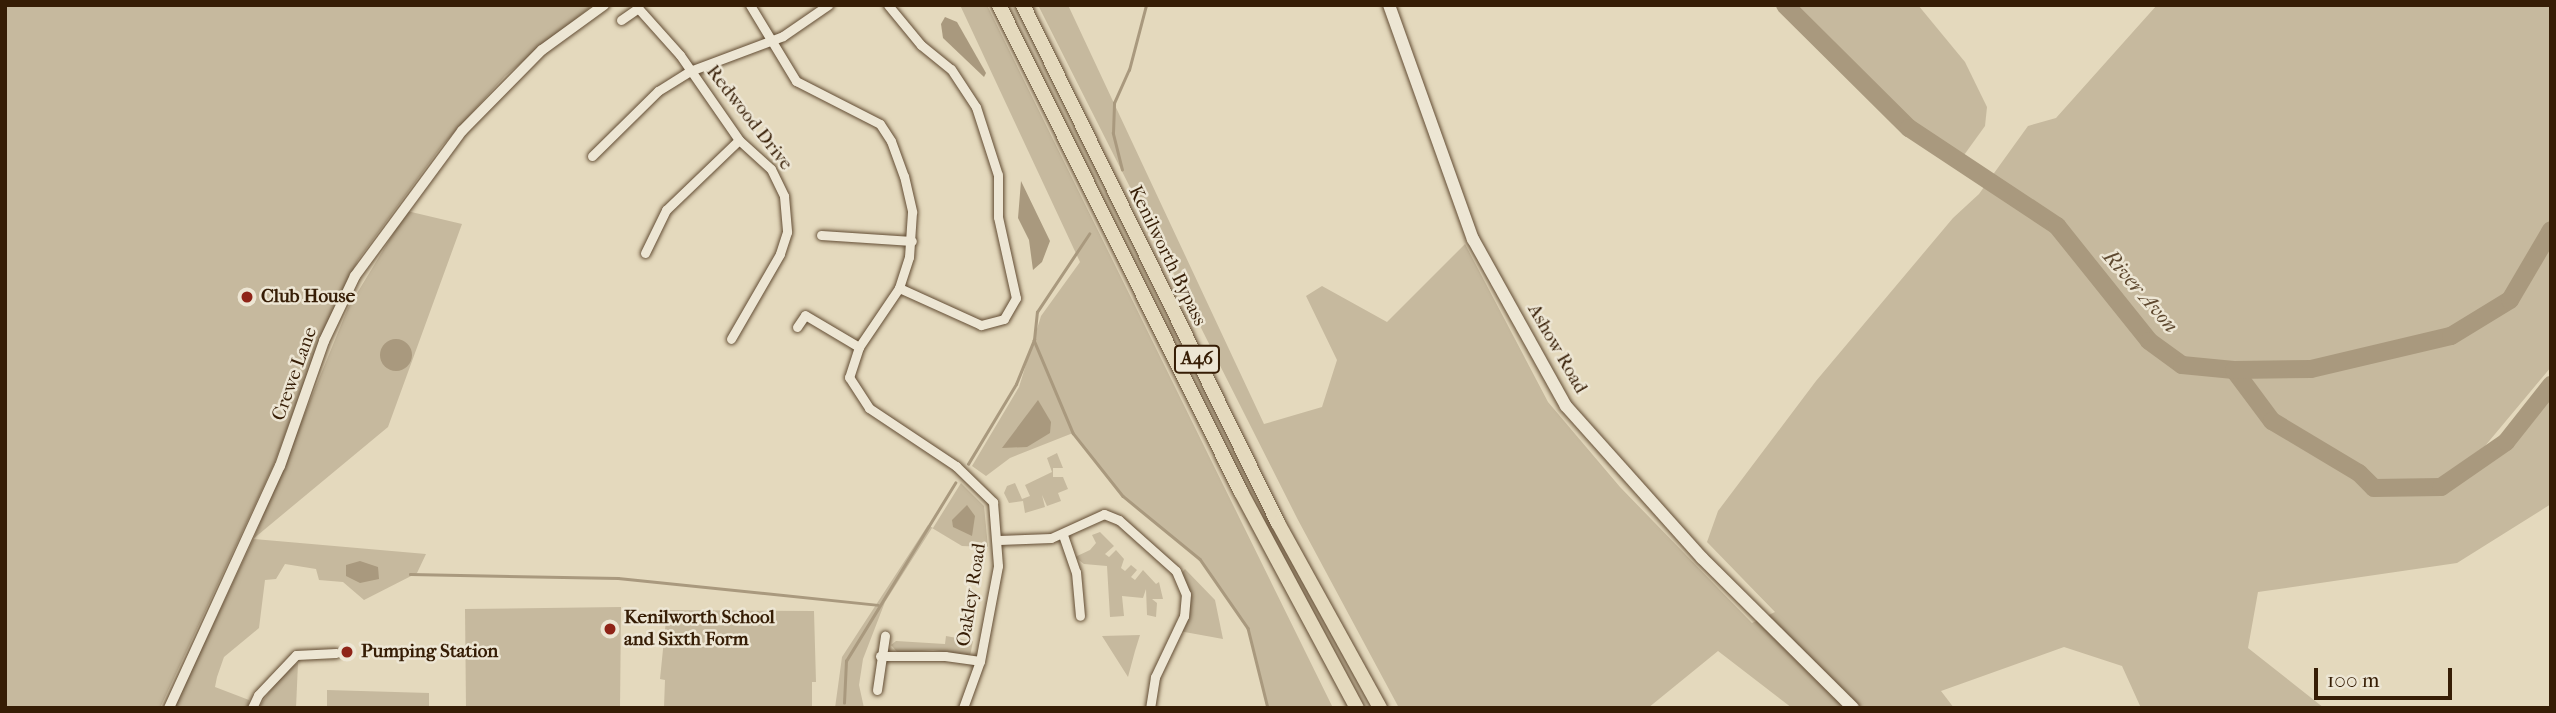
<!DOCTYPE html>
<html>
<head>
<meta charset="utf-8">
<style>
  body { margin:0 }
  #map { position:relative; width:2556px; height:713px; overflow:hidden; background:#e4d9bd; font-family:"IM FELL French Canon",serif }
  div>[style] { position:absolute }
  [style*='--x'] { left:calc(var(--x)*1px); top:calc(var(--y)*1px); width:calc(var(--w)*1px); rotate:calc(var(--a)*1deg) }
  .green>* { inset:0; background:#c6b99e }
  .water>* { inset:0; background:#a9997e }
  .round { border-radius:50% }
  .stream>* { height:2.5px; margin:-1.25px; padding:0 1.25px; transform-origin:1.25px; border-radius:1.25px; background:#a9997e }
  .river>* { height:18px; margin:-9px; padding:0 9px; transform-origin:9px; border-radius:9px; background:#a9997e }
  .roads { filter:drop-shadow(0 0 2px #624c33) drop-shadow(0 0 2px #624c33) }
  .minor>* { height:9px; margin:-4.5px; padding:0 4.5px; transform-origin:4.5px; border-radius:4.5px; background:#ede6d4 }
  .tertiary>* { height:10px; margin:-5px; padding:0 5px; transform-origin:5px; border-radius:5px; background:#ede6d4 }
  .secondary>* { height:12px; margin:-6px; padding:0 6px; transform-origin:6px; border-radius:6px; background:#ede6d4 }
  .trunk>* { height:14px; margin:-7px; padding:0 7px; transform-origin:7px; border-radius:7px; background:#e4d9bd }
  .dots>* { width:19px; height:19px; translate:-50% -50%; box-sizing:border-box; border:4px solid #ede6d4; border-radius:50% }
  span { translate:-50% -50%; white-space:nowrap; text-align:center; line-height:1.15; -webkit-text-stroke:5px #ede6d4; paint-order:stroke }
  .shield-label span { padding:2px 5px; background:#ede6d4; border:2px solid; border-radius:5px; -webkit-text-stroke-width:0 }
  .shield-label { font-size:18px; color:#361d05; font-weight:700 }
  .street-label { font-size:19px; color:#361d05 }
  .poi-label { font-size:19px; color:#361d05; font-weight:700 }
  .left { translate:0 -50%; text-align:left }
  .water-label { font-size:21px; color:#5e482f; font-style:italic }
  .frame { position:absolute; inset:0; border:7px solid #361d05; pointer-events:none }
  .scale { position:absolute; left:2314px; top:668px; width:138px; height:32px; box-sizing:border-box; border:4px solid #361d05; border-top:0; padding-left:9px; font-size:21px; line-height:24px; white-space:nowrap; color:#361d05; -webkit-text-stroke:5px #ede6d4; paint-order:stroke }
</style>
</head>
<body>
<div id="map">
  <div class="green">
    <i style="clip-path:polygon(5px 5px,593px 5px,505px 76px,441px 147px,358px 260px,320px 340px,274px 464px,160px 708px,5px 708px)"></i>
    <i style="clip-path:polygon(960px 5px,987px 5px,1333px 708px,1268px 708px,1248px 628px,1200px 559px,1123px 496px,1073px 433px,1010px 458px,986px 476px,972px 466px,1019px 387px,1041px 316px,1080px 262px)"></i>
    <i style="clip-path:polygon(1038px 5px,1068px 5px,1264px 424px,1322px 407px,1337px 360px,1306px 296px,1322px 286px,1387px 322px,1465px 244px,1548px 402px,1620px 487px,1752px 623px,1775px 612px,1707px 542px,1718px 511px,1816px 381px,1953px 218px,1979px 194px,2028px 126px,2056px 118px,2157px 5px,2551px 5px,2551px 367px,2485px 446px,2440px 479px,2410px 487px,2441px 487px,2506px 442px,2551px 385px,2551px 504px,2457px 563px,2258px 592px,2248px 648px,2324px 708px,2141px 708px,2122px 666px,2064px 647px,1941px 691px,1954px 708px,1792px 708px,1718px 651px,1648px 708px,1399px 708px,1298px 520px)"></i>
    <i style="clip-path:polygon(1785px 5px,1918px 5px,1965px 62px,1987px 107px,1985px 126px,1959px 162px,1909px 128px)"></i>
    <i style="clip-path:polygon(407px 211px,462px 224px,388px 427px,253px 539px,426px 554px,417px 573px,364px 600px,343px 582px,319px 580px,316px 569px,285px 564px,276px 579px,265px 580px,259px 628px,224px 657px,217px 677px,215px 687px,249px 700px,248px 708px,169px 708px,195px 663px,253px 540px,348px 308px)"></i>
    <i style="clip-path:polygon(1057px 453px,1063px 468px,1053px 468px,1053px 477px,1063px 477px,1068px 489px,1058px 493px,1061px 501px,1047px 506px,1042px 495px,1045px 507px,1025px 513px,1023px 501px,1009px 503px,1004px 493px,1007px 486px,1015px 483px,1022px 499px,1030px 496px,1025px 485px,1052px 472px,1047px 458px)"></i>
    <i style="clip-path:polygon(961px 483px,984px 506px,988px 547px,962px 546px,932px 528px,885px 602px,863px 659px,859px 685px,864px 708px,835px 708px,842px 657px,928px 525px,933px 528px)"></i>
    <i style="clip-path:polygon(1100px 532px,1114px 546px,1105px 554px,1109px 557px,1116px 550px,1124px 559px,1121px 568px,1125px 571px,1131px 565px,1137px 570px,1131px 577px,1135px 580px,1143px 570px,1156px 584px,1159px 582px,1163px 599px,1152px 599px,1157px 603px,1156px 617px,1147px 615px,1146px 589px,1143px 598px,1122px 596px,1124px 616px,1110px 617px,1107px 566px,1084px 564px,1075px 557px,1090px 550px,1096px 543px,1092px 535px)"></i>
    <i style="clip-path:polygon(1185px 569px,1215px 600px,1223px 639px,1179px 631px,1184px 616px,1180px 575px)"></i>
    <i style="clip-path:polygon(621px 607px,620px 708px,466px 708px,465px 609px)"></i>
    <i style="clip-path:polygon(667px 610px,814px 611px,816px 682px,812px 682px,812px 708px,664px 707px,665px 680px,660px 679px)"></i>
    <i style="clip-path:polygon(1140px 635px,1135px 651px,1128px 677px,1102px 636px)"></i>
    <i style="clip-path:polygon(946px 636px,973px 641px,970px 656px,933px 650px,898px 653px,891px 645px,896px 641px,945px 644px)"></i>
    <i style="clip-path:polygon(298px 663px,296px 708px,258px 708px,286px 669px)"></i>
    <i style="clip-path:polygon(327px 690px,429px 693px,429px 708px,327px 708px)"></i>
  </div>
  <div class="water">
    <i style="clip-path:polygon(945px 17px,957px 22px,986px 73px,984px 77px,943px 38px,941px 24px)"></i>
    <i style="clip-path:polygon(1021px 181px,1050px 241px,1042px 262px,1033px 270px,1029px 240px,1018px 218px)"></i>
    <i class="round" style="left:380px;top:339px;width:32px;height:32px"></i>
    <i style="clip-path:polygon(1038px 400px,1051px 422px,1050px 433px,1027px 447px,1002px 448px)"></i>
    <i style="clip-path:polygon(967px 505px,975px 516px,972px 536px,953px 527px,952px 520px)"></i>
    <i style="clip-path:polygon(360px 561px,378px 567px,379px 579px,360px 583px,346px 576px,346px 565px)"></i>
  </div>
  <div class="stream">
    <i style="--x:1122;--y:170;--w:38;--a:-104"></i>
    <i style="--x:1113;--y:133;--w:30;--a:-88"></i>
    <i style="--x:1114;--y:103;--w:36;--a:-66"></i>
    <i style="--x:1129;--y:70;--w:67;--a:-75.3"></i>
    <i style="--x:1034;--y:340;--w:101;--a:67.2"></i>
    <i style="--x:1073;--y:433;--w:80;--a:51.6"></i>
    <i style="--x:1123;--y:496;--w:99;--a:39.3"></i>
    <i style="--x:1200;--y:559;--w:84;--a:55.2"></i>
    <i style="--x:1248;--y:628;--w:82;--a:76"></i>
    <i style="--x:968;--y:464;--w:93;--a:-59"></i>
    <i style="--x:1016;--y:384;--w:48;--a:-67.8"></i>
    <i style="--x:1034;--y:340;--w:28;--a:-84"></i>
    <i style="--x:1037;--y:312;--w:94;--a:-56.3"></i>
    <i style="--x:410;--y:574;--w:208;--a:1.1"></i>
    <i style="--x:618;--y:578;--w:261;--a:5.9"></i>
    <i style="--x:844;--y:703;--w:42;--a:-87.3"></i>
    <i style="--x:846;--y:661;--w:209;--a:-58.5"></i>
  </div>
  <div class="river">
    <i style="--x:1785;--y:5;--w:175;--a:44.8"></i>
    <i style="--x:1909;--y:128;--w:178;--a:33.5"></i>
    <i style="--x:2057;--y:226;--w:147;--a:51.3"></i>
    <i style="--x:2149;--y:341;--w:41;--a:36"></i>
    <i style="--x:2182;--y:365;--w:52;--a:5.5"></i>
    <i style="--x:2234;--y:370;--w:64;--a:53.3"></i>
    <i style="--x:2272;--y:421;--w:101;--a:30.9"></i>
    <i style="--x:2359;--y:473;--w:21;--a:45"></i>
    <i style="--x:2374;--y:488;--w:67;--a:-0.9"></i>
    <i style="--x:2441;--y:487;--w:79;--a:-34.7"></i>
    <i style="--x:2506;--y:442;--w:73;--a:-51.7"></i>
    <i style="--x:2234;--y:370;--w:77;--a:-0.7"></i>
    <i style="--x:2311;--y:369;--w:144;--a:-13.3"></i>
    <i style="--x:2451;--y:336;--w:69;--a:-31.4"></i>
    <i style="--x:2510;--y:300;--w:81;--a:-59.6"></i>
  </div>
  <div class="roads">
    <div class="minor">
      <i style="--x:750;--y:5;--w:89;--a:58.8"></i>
      <i style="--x:796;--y:81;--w:94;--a:27.1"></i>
      <i style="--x:880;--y:124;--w:20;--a:57"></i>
      <i style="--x:891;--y:141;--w:37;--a:70"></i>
      <i style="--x:904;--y:176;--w:37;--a:77"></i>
      <i style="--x:912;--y:212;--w:45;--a:93.8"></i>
      <i style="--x:909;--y:257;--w:33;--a:108"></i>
      <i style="--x:899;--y:288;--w:71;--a:124.1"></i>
      <i style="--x:859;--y:347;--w:32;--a:108"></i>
      <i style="--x:849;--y:377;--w:37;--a:57"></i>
      <i style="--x:869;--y:408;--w:105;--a:33.7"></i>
      <i style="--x:956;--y:466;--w:52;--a:44.2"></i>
      <i style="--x:993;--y:502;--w:64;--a:85.5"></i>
      <i style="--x:998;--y:566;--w:97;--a:100.7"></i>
      <i style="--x:980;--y:661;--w:50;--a:109.9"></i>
      <i style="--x:888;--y:5;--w:52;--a:50.5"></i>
      <i style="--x:921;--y:45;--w:38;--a:39"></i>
      <i style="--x:951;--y:69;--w:45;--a:56.7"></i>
      <i style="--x:976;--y:107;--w:71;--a:72.1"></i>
      <i style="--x:998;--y:175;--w:42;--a:90"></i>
      <i style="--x:998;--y:217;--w:83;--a:77.5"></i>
      <i style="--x:1016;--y:298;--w:24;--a:120"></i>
      <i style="--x:1004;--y:319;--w:24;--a:165"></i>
      <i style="--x:981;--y:325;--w:90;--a:-155.7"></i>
      <i style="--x:621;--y:20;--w:21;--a:-35"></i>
      <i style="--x:638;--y:8;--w:63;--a:48.2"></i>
      <i style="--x:680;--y:55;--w:103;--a:55.2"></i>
      <i style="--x:739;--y:140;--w:43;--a:42.2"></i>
      <i style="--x:771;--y:169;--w:30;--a:64"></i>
      <i style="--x:784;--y:196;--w:36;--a:85"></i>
      <i style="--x:787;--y:232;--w:23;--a:108"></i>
      <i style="--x:780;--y:254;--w:98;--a:120"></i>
      <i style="--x:592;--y:156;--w:93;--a:-44.6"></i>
      <i style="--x:658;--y:91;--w:38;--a:-32"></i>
      <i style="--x:690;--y:71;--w:99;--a:-20.6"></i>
      <i style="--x:783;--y:36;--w:55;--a:-34.6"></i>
      <i style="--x:821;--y:235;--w:91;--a:3.8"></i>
      <i style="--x:645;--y:253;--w:48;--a:-64"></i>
      <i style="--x:666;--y:210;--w:101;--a:-43.8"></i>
      <i style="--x:797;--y:327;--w:14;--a:-56"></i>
      <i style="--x:805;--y:315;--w:63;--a:30.7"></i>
      <i style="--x:1063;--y:535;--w:39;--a:71"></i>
      <i style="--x:1076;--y:572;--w:44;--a:84.8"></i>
      <i style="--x:999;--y:540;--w:52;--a:-2.2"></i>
      <i style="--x:1051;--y:538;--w:58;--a:-24.4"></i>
      <i style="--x:1104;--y:514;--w:16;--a:22"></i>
      <i style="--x:1119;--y:520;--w:76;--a:41.8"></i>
      <i style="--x:1176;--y:571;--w:25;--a:67"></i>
      <i style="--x:1186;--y:594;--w:22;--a:95"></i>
      <i style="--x:1184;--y:616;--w:68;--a:115.4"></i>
      <i style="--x:1155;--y:677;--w:31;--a:99"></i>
      <i style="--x:880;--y:656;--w:65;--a:0"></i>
      <i style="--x:945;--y:656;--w:35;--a:8"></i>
      <i style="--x:877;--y:690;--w:55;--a:-81.6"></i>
      <i style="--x:252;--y:708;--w:14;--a:-65"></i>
      <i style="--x:258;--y:695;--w:55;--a:-46.5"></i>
      <i style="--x:296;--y:655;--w:40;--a:-2.9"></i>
    </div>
    <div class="tertiary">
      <i style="--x:169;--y:708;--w:266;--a:-65.4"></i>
      <i style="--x:280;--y:466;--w:133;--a:-70.6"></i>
      <i style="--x:324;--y:341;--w:72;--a:-64.5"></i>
      <i style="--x:355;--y:276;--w:180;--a:-53.6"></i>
      <i style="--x:462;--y:131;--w:114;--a:-45.4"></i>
      <i style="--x:542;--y:50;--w:77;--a:-36"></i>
    </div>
    <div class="secondary">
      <i style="--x:1389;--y:5;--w:249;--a:70.3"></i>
      <i style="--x:1473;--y:239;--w:191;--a:60.9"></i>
      <i style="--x:1566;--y:406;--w:204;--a:48.2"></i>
      <i style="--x:1702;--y:558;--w:213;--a:44.8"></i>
    </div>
    <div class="trunk">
      <i style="--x:999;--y:5;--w:544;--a:63.58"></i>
      <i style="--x:1241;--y:492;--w:245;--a:61.8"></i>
      <i style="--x:1023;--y:5;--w:577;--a:63.79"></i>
      <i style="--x:1278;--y:523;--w:211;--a:61.1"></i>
    </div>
  </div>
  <div class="dots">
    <i style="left:247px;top:297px;background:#8f2418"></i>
    <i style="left:610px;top:629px;background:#8f2418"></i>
    <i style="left:347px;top:652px;background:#8f2418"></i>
  </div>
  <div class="shield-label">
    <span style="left:1197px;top:359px">A46</span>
  </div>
  <div class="street-label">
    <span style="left:749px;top:118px;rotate:52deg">Redwood Drive</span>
    <span style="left:1167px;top:256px;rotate:64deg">Kenilworth Bypass</span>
    <span style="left:1557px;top:349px;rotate:60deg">Ashow Road</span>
    <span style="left:295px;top:374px;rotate:-70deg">Crewe Lane</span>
    <span style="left:972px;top:595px;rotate:-81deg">Oakley Road</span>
  </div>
  <div class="poi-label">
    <span class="left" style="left:261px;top:297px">Club House</span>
    <span class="left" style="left:624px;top:629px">Kenilworth School<br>and Sixth Form</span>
    <span class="left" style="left:361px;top:652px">Pumping Station</span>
  </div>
  <div class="water-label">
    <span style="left:2141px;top:291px;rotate:49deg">River Avon</span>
  </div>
  <div class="frame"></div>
  <div class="scale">100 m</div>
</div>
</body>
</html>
